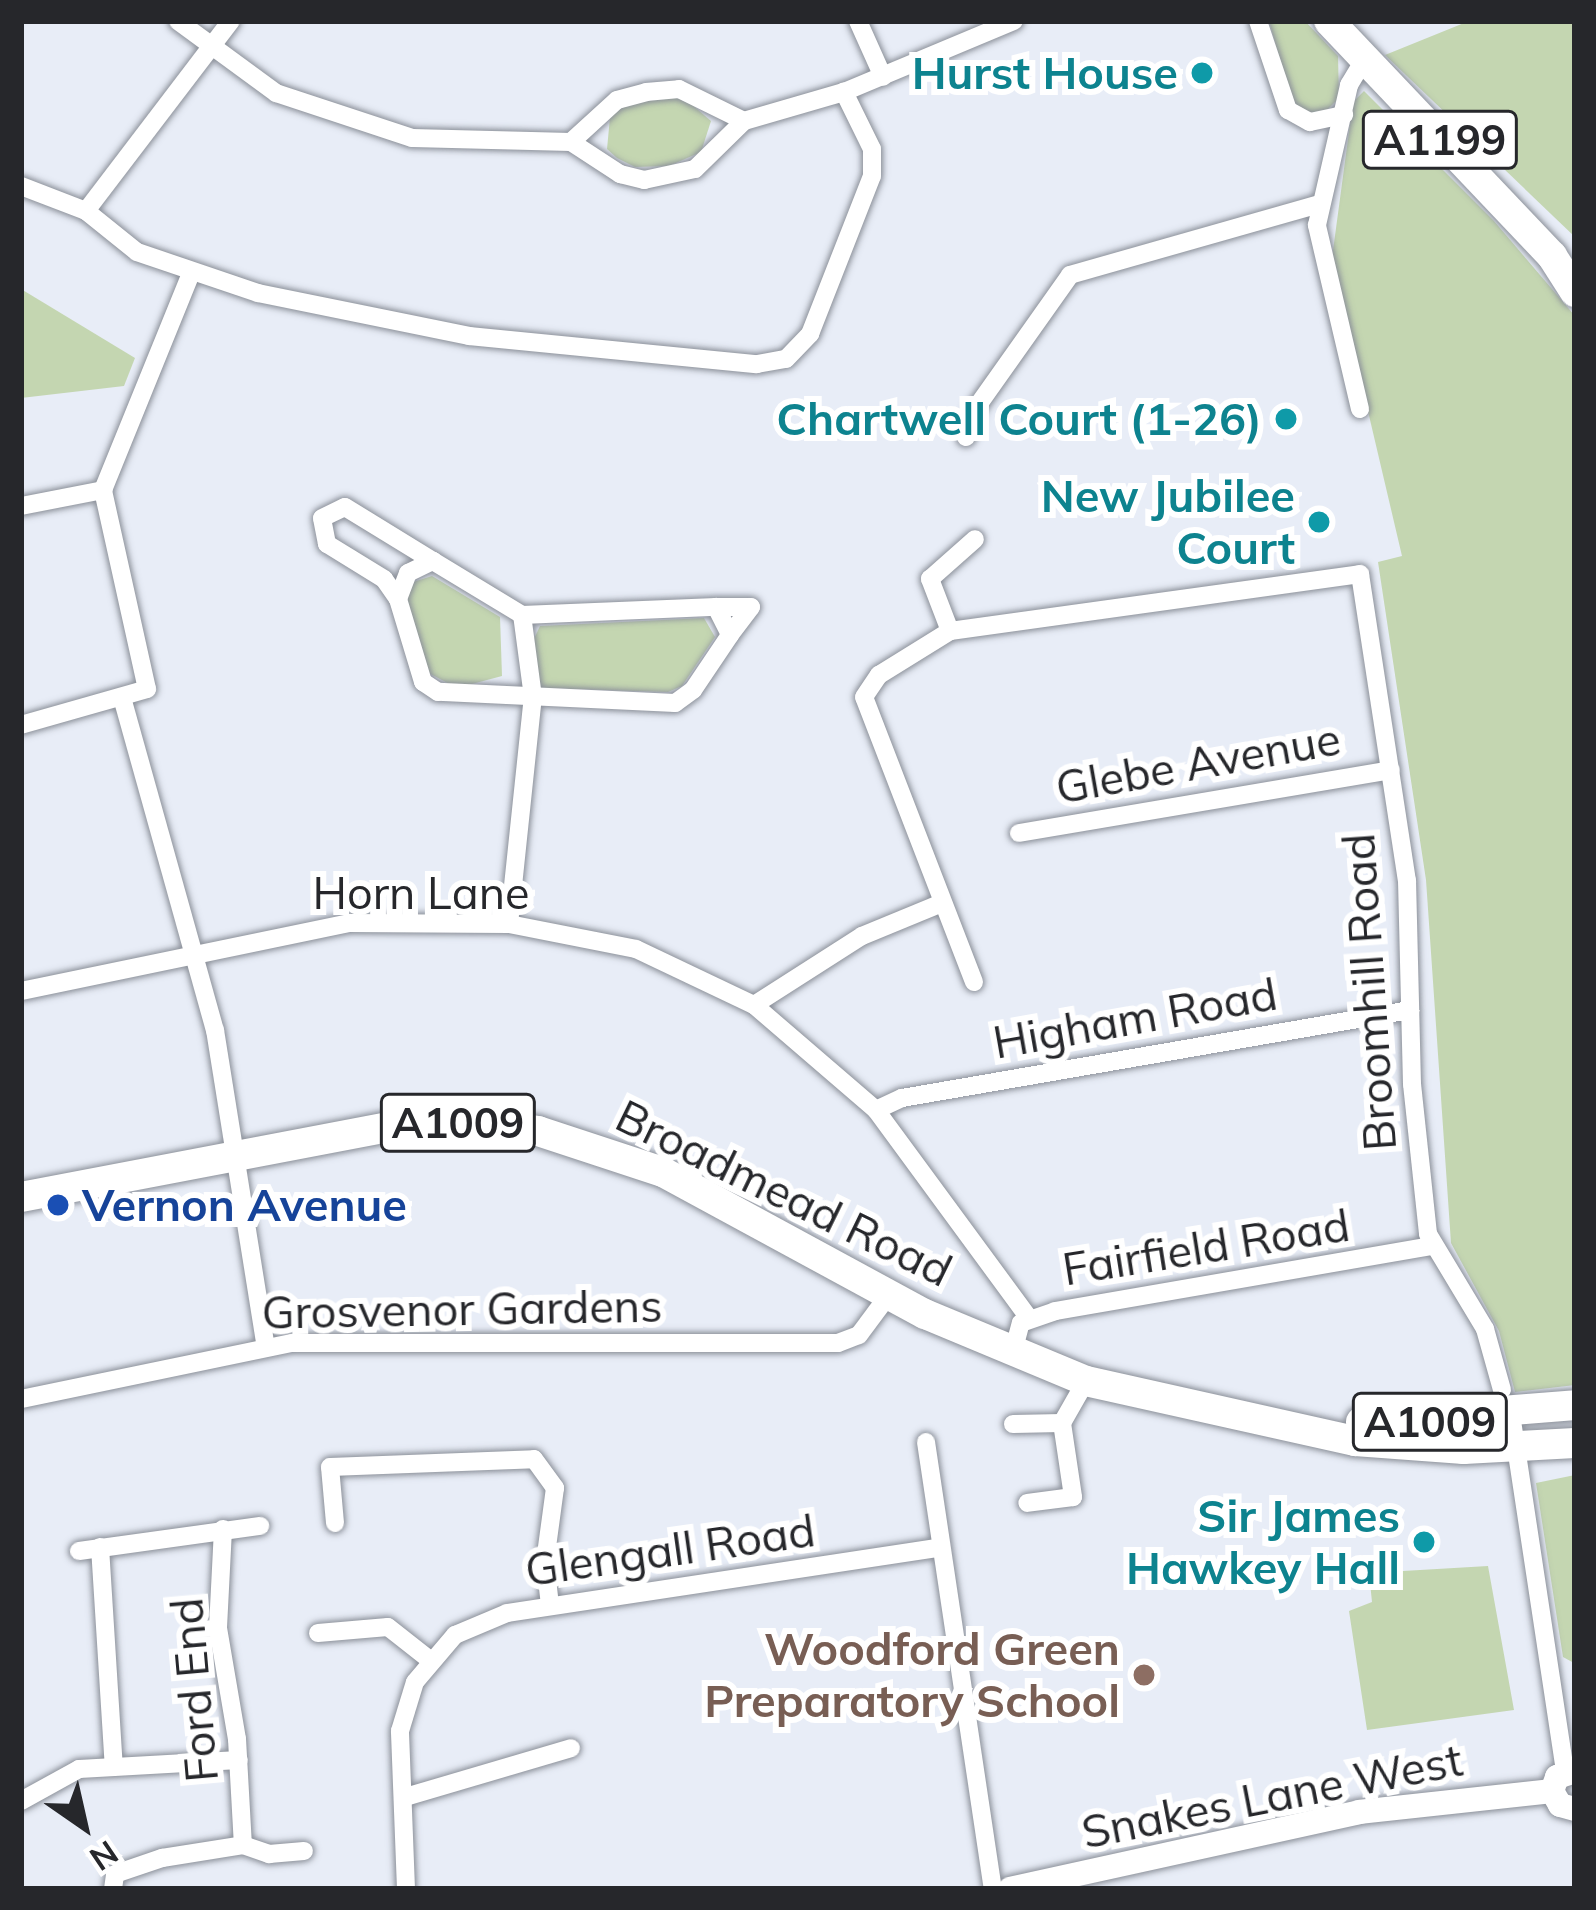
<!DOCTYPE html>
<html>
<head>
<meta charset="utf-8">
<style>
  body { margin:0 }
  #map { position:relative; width:1596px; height:1910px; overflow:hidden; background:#e8edf7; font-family:Mulish,sans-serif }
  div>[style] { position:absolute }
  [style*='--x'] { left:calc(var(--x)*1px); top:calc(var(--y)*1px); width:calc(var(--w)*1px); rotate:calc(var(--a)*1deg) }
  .green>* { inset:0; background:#c4d6b1 }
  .roads { filter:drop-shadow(0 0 3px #8b9099) drop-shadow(0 0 3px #8b9099) }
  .minor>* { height:18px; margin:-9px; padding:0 9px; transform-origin:9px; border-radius:9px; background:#fff }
  .tertiary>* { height:24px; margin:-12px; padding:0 12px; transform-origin:12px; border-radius:12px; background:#fff }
  .primary>* { height:30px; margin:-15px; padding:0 15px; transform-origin:15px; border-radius:15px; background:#fff }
  .dots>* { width:33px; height:33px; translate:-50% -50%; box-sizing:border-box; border:6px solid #fff; border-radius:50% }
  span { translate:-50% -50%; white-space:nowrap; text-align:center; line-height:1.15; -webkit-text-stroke:12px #fff; paint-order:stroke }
  .shield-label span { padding:3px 9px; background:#fff; border:3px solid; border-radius:9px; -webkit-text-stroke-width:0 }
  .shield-label { font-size:42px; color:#26272b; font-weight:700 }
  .culture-label { font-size:45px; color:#0d838f; font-weight:700 }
  .right { translate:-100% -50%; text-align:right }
  .street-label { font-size:45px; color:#26272b }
  .transit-label { font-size:45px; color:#164399; font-weight:700 }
  .left { translate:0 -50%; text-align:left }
  .education-label { font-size:45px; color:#785e54; font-weight:700 }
  .frame { position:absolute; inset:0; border:24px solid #26272b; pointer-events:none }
  .north { position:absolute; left:24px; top:1766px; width:120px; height:120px; -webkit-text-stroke:9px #fff; paint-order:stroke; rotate:146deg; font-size:33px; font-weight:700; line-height:48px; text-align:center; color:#26272b }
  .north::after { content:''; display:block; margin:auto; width:42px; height:54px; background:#26272b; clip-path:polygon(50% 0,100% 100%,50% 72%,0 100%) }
</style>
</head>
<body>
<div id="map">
  <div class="green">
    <i style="clip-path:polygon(1269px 21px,1305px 21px,1338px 56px,1339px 98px,1327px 110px,1305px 114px,1293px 106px)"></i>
    <i style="clip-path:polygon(1469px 21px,1575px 21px,1575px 237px,1385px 55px)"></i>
    <i style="clip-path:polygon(1364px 91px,1494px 221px,1575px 316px,1575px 1385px,1515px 1392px,1499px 1331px,1451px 1243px,1426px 880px,1378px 562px,1402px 556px,1332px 258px,1353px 102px)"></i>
    <i style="clip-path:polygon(663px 97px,683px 97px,711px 121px,701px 152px,669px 166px,635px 167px,617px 158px,607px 149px,610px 117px,623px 104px)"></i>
    <i style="clip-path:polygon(21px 289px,135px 358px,124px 386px,21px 398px)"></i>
    <i style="clip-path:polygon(432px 576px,500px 617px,502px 676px,457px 688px,423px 670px,405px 612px,407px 584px)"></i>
    <i style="clip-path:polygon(704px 618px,715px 637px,682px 686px,668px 692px,540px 688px,532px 643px,540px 626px)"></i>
    <i style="clip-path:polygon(1575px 1475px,1575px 1662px,1574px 1663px,1563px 1657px,1536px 1483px)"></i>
    <i style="clip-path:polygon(1488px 1566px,1514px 1710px,1367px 1730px,1349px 1611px,1372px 1602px,1369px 1573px)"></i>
  </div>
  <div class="roads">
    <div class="minor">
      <i style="--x:178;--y:21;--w:122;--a:36.3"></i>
      <i style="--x:276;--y:93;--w:143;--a:18.3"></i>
      <i style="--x:412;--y:138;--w:159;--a:1.4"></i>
      <i style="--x:571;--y:142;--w:59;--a:33.1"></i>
      <i style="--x:620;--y:174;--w:25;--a:14"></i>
      <i style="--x:644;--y:180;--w:52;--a:-12.2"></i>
      <i style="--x:695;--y:169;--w:69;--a:-44.4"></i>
      <i style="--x:744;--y:121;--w:104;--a:-16.2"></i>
      <i style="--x:844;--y:92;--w:184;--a:-22.7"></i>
      <i style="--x:858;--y:21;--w:61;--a:65.9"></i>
      <i style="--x:1258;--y:21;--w:94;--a:71.4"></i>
      <i style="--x:1288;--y:110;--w:25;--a:29"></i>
      <i style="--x:1310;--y:122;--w:35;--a:-12"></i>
      <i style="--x:571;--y:142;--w:62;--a:-42.4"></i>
      <i style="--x:617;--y:100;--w:30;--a:-15"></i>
      <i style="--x:646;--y:92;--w:33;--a:-5"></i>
      <i style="--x:679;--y:89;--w:72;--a:26.2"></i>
      <i style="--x:21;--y:186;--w:70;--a:21"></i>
      <i style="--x:86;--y:211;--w:65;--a:38.8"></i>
      <i style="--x:137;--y:252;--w:128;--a:18.7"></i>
      <i style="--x:258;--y:293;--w:215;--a:11.5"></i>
      <i style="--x:469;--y:336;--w:289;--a:5.6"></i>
      <i style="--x:757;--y:364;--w:29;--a:-10"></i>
      <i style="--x:786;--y:359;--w:35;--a:-46"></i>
      <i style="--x:810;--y:334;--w:170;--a:-68.6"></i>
      <i style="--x:872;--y:176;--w:27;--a:-90"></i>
      <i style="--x:872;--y:149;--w:64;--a:-116.2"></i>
      <i style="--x:86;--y:211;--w:239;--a:-52.7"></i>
      <i style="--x:1360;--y:409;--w:189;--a:-103.2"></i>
      <i style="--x:1317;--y:225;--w:144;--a:-77.1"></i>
      <i style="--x:1349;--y:85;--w:29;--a:-59"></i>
      <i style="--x:966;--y:437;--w:31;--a:-71"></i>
      <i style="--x:976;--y:408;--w:163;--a:-54.7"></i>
      <i style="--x:1070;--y:275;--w:259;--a:-15.9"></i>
      <i style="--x:21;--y:506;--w:84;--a:-11"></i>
      <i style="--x:433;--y:561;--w:104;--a:31.2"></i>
      <i style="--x:522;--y:615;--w:194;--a:-2.4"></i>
      <i style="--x:716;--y:607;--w:31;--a:63"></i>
      <i style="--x:730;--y:635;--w:66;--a:123.9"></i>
      <i style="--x:693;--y:690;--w:22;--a:144"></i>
      <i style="--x:675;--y:703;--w:237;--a:-177.3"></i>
      <i style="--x:438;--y:692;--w:18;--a:-146"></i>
      <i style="--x:423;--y:682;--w:87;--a:-106.8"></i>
      <i style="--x:398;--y:599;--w:28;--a:-69"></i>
      <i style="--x:408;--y:573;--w:28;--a:-26"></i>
      <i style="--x:398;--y:599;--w:24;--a:-125"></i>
      <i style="--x:384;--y:579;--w:67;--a:-148.4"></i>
      <i style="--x:327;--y:544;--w:26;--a:-101"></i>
      <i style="--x:322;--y:518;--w:25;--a:-26"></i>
      <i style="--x:345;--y:507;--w:103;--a:31.5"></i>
      <i style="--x:716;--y:607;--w:35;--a:0"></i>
      <i style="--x:751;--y:607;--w:35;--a:127"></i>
      <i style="--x:950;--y:631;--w:56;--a:-111"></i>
      <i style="--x:930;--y:579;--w:60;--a:-41.6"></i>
      <i style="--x:123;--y:701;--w:342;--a:74.4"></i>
      <i style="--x:215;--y:1030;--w:321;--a:80.9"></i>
      <i style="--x:21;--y:725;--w:131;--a:-15.9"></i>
      <i style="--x:147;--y:689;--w:204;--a:-102.5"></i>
      <i style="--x:103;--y:490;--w:236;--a:-67.9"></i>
      <i style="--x:1019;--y:833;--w:377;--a:-9.6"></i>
      <i style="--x:509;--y:924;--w:228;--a:-84"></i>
      <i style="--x:533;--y:697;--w:83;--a:-97.6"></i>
      <i style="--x:974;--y:982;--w:305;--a:-111.1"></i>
      <i style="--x:864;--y:697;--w:27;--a:-56"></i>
      <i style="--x:879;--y:675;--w:84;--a:-31.8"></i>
      <i style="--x:950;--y:631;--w:414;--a:-7.9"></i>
      <i style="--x:1360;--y:574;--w:310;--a:81.3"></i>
      <i style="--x:1407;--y:880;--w:204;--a:88.6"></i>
      <i style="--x:1412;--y:1084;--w:151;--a:83.9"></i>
      <i style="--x:1428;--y:1234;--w:111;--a:59"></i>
      <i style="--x:1485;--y:1329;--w:63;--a:74.4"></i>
      <i style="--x:21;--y:991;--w:335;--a:-11.7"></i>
      <i style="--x:349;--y:923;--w:160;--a:0.4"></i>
      <i style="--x:509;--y:924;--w:129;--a:11.1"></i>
      <i style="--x:636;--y:949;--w:131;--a:25.4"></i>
      <i style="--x:754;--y:1005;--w:161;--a:40.7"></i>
      <i style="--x:876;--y:1110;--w:258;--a:53.7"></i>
      <i style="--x:754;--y:1005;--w:128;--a:-32.6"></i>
      <i style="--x:862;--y:936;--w:87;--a:-22.4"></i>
      <i style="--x:876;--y:1110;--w:29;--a:-25"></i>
      <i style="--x:902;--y:1098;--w:516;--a:-9.83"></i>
      <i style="--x:1013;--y:1352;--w:30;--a:-75"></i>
      <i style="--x:1021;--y:1323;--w:36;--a:-19"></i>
      <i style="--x:1055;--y:1311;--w:384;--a:-9.8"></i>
      <i style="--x:21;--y:1399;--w:277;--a:-11.7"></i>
      <i style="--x:292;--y:1343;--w:546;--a:0"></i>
      <i style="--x:838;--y:1343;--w:22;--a:-21"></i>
      <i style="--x:859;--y:1335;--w:49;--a:-53.4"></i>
      <i style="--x:1511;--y:1414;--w:362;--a:81.4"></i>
      <i style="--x:1062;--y:1423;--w:48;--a:-60.3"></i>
      <i style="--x:1013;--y:1424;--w:49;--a:-1.2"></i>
      <i style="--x:1062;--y:1423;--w:75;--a:81.5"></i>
      <i style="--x:1073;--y:1497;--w:46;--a:172.6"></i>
      <i style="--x:926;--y:1442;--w:452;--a:81.5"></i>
      <i style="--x:335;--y:1523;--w:56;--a:-95.1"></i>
      <i style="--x:330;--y:1467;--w:204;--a:-2.2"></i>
      <i style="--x:534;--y:1459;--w:36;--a:54"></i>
      <i style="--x:555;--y:1488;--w:75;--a:97.7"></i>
      <i style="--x:545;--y:1562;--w:43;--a:83.4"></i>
      <i style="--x:223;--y:1529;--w:99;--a:92.9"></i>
      <i style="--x:218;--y:1628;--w:113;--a:80.3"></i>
      <i style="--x:237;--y:1739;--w:106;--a:86.8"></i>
      <i style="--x:100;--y:1547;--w:220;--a:86.4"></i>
      <i style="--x:79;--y:1551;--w:183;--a:-7.9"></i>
      <i style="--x:318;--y:1633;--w:70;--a:-4.9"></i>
      <i style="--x:388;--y:1627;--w:53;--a:38.2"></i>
      <i style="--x:405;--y:1797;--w:173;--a:-16.4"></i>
      <i style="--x:21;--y:1801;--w:66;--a:-28.9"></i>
      <i style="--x:79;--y:1769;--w:160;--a:-3.2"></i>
      <i style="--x:113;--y:1889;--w:15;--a:-82"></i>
      <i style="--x:115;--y:1874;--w:50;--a:-18.8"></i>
      <i style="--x:162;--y:1858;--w:82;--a:-9.1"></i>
      <i style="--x:243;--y:1845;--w:28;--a:19"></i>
      <i style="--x:269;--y:1854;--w:35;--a:-5"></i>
      <i style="--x:406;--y:1889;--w:158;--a:-92.2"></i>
      <i style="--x:400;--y:1731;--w:51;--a:-73"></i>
      <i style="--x:415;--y:1682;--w:62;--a:-49.6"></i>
      <i style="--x:455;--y:1635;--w:56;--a:-22.9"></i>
      <i style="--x:507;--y:1613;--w:434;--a:-8.6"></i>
    </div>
    <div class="tertiary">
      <i style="--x:1552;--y:1791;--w:15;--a:-70"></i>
      <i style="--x:1557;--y:1777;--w:19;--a:-18"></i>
      <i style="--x:1552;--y:1791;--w:16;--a:60"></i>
      <i style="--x:1560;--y:1805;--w:16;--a:15"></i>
      <i style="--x:1010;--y:1889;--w:357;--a:-12.4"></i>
      <i style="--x:1359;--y:1812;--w:194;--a:-6.2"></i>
    </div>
    <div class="primary">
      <i style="--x:1329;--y:21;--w:324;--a:46.5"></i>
      <i style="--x:1552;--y:256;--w:43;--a:57.4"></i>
      <i style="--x:21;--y:1197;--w:374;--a:-10.8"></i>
      <i style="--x:388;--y:1127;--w:98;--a:-2.3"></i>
      <i style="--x:486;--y:1123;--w:53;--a:8.7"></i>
      <i style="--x:538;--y:1131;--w:132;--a:18.2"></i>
      <i style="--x:663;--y:1172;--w:298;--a:28.5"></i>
      <i style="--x:925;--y:1314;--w:174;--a:22.6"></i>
      <i style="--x:1086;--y:1381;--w:276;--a:12.6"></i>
      <i style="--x:1355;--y:1441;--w:109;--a:4.2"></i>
      <i style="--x:1464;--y:1449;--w:111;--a:-3.1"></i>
      <i style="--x:1361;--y:1422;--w:215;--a:-4.5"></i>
    </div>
  </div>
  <div class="dots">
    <i style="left:1202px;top:73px;background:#0f9aa8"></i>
    <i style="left:1286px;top:419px;background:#0f9aa8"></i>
    <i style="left:1319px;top:522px;background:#0f9aa8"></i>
    <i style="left:58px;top:1205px;background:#1a4fb4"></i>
    <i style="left:1424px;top:1542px;background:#0f9aa8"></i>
    <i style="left:1144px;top:1675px;background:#8d6e63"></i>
  </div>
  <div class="shield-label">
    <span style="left:1440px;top:140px">A1199</span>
    <span style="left:458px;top:1123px">A1009</span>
    <span style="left:1430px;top:1422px">A1009</span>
  </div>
  <div class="culture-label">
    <span class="right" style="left:1178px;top:73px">Hurst House</span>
    <span class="right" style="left:1262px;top:419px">Chartwell Court (1-26)</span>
    <span class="right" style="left:1295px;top:522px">New Jubilee<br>Court</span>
    <span class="right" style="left:1400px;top:1542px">Sir James<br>Hawkey Hall</span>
  </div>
  <div class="street-label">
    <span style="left:1198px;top:763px;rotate:-10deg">Glebe Avenue</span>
    <span style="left:421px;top:893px">Horn Lane</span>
    <span style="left:1369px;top:992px;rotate:-94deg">Broomhill Road</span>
    <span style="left:1135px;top:1018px;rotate:-10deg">Higham Road</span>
    <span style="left:784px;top:1193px;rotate:26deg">Broadmead Road</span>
    <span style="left:1206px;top:1247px;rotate:-9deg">Fairfield Road</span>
    <span style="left:462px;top:1309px;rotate:-1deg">Grosvenor Gardens</span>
    <span style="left:670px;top:1550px;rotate:-8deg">Glengall Road</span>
    <span style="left:194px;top:1690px;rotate:-95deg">Ford End</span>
    <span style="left:1272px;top:1796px;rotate:-11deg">Snakes Lane West</span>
  </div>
  <div class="transit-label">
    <span class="left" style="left:82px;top:1205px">Vernon Avenue</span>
  </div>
  <div class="education-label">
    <span class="right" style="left:1120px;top:1675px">Woodford Green<br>Preparatory School</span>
  </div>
  <div class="frame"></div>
  <div class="north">N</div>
</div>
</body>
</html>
